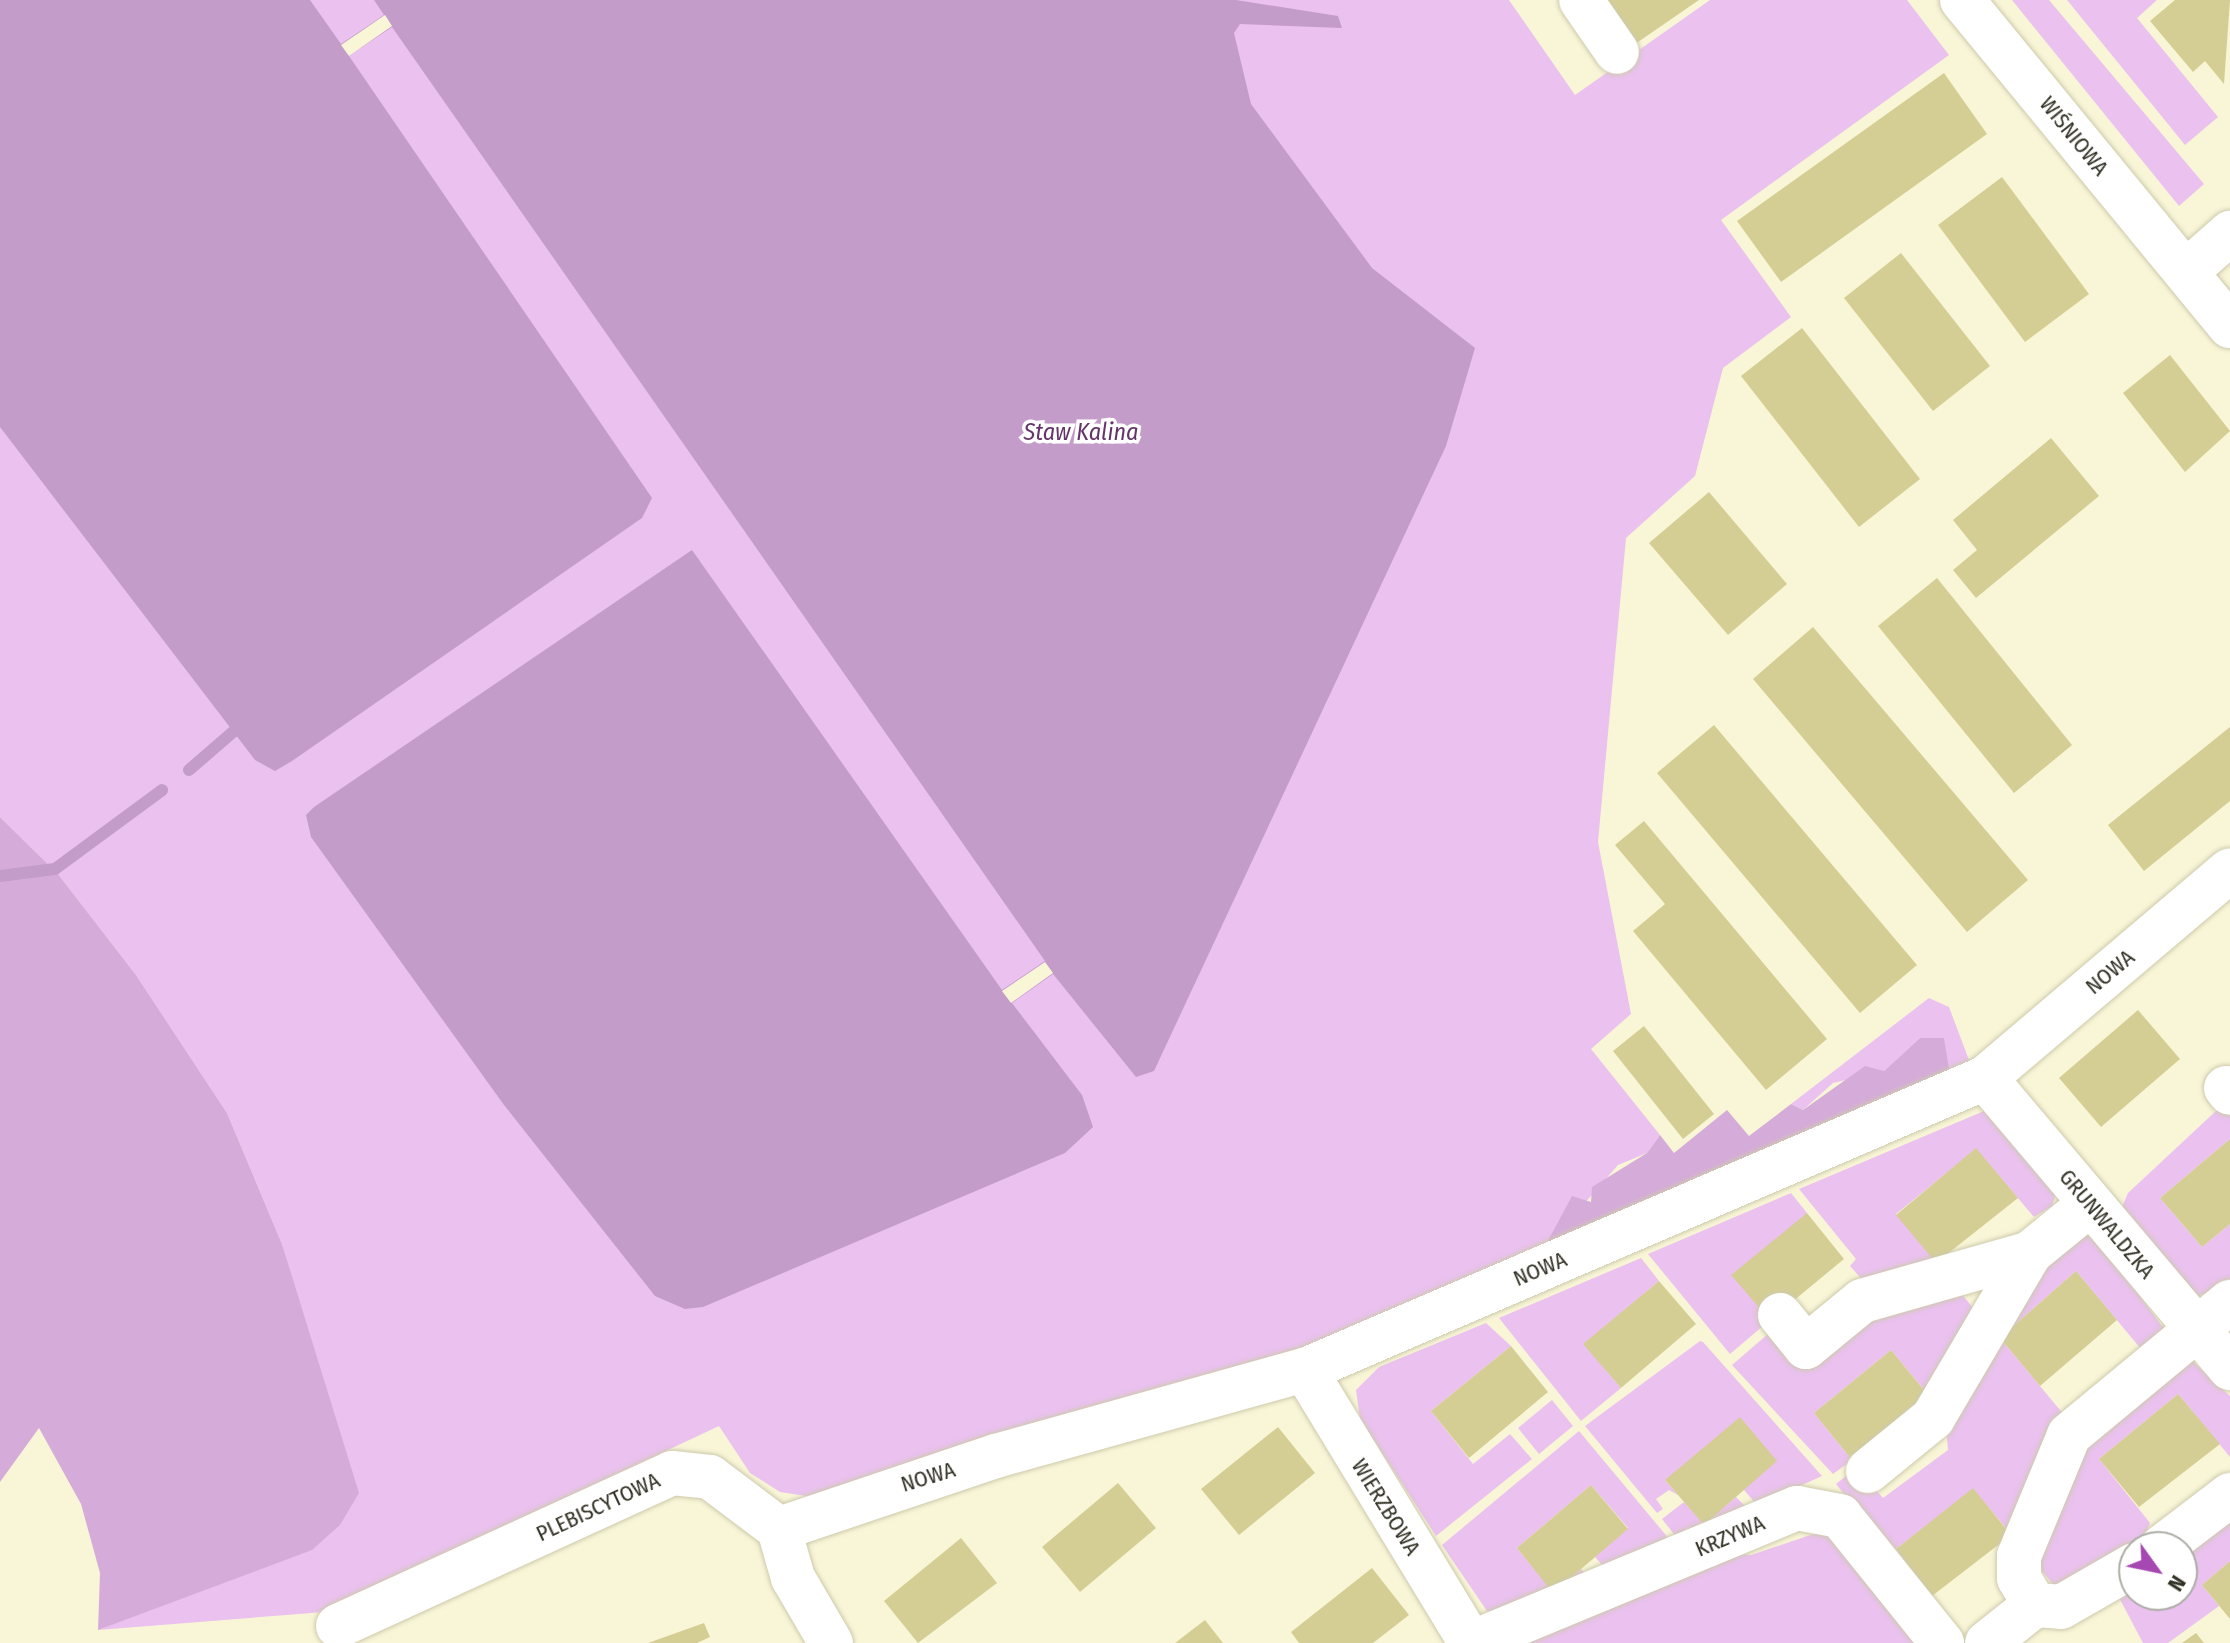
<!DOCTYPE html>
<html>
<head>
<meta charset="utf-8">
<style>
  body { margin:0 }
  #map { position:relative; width:2230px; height:1643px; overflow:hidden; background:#f9f6d8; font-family:"Fira Sans Condensed",sans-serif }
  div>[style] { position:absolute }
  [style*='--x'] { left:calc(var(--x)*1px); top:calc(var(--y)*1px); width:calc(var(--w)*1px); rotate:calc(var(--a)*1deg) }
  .green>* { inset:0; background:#eac1ef }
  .forest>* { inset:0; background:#d5acd9 }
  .water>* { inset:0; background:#c49cc9 }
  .pier>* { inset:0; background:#f9f6d8 }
  .stream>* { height:12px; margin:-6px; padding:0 6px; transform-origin:6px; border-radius:6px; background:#c49cc9 }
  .building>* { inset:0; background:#d5ce94 }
  .roads { filter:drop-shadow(0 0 2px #cdcaac) drop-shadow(0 0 2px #cdcaac) }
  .minor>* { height:44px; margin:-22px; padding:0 22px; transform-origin:22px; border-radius:22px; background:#fff }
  span { translate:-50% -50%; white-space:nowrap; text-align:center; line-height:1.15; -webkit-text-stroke:7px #fff; paint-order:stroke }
  .street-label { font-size:22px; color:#323125 }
  .water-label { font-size:24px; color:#65346b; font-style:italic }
  .north { position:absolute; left:2118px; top:1531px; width:80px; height:80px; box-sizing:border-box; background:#fff; border:2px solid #adada8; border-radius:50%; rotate:123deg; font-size:22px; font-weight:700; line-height:32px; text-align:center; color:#323125 }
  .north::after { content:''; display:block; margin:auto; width:28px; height:36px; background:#a648b2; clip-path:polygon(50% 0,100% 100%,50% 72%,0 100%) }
</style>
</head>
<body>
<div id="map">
  <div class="green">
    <i style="clip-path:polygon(0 0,1509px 0,1575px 95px,1710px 0,1907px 0,1949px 55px,1721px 220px,1791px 317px,1723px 368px,1695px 476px,1626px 538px,1598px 842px,1631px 1014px,1591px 1049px,1660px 1135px,1647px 1153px,1618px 1165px,1542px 1252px,1344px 1336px,813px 1497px,780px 1492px,750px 1473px,719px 1426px,324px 1612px,98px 1630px,139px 1613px,306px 1327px,282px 1244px,227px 1113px,136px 975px,58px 874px,0 817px)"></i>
    <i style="clip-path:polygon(2012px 0,2049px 0,2204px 184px,2179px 206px)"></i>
    <i style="clip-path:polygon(2067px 0,2157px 0,2137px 18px,2218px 117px,2185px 145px)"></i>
    <i style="clip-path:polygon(1929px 998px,1949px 1007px,1972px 1068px,1934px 1083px,1920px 1038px,1884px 1071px,1833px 1083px,1803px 1110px,1791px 1104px)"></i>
    <i style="clip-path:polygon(2217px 1110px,2230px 1112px,2230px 1139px,2160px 1198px,2202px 1247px,2230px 1224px,2230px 1281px,2197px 1297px,2122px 1207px,2128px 1193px)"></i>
    <i style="clip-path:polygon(1984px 1111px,1992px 1112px,2057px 1191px,2052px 1206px,2034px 1217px,1976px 1149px,1896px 1214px,1942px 1269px,1866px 1284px,1850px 1266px,1856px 1259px,1799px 1189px)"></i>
    <i style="clip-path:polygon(1791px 1193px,1807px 1213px,1770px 1320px,1730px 1354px,1648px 1254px)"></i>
    <i style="clip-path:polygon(2092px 1232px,2165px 1330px,2141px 1349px,2076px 1271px,2000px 1338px,2065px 1416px,2016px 1540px,1973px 1489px,1896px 1549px,1932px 1596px,1929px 1602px,1836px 1484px,1857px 1467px,1883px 1498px,1948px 1450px,1945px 1416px,2038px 1257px)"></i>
    <i style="clip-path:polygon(1641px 1258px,1659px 1281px,1584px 1344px,1621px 1388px,1581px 1421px,1499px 1318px)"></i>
    <i style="clip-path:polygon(1956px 1287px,1978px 1314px,1928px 1395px,1891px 1350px,1814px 1413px,1852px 1460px,1833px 1474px,1732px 1365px,1776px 1327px)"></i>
    <i style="clip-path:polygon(1486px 1323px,1511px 1346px,1431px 1411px,1473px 1464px,1510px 1434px,1532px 1459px,1436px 1536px,1360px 1419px,1356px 1390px,1379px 1367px)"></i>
    <i style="clip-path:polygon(1700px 1341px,1703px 1342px,1822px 1476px,1757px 1505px,1744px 1490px,1665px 1480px,1678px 1495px,1669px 1490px,1656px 1499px,1663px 1509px,1657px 1513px,1585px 1426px)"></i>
    <i style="clip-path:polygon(2192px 1361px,2230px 1396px,2230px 1457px,2178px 1394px,2099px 1459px,2150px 1523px,2141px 1547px,2062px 1595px,2032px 1559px,2077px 1441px)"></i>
    <i style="clip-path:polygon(1552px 1400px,1573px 1426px,1539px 1454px,1518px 1428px)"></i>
    <i style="clip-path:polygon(1579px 1431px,1670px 1540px,1604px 1567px,1595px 1557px,1628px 1528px,1591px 1485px,1517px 1548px,1553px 1592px,1581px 1569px,1590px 1579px,1501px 1614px,1487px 1611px,1442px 1545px)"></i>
    <i style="clip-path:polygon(1736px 1497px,1748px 1509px,1677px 1538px,1662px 1519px,1684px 1502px,1704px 1524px)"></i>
    <i style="clip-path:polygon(2230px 1508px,2230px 1561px,2202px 1585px,2219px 1606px,2168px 1643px,2143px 1643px,2114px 1588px,2134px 1575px,2134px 1595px,2182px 1595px,2182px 1547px)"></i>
    <i style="clip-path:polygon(1828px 1529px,1928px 1643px,1521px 1643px,1719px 1552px,1751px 1555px)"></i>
  </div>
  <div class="forest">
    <i style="clip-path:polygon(0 817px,58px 874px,136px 975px,227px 1113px,282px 1244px,359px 1493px,340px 1525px,312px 1550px,98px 1630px,100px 1573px,81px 1504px,39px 1428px,0 1482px)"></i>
    <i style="clip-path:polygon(1920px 1038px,1944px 1038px,1949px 1069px,1934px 1083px,1542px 1252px,1572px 1196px,1591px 1202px,1592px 1187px,1647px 1153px,1660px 1135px,1674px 1153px,1727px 1110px,1749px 1136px,1791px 1104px,1803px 1110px,1865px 1066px,1884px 1071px)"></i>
  </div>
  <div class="water">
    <i style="clip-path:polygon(0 0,310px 0,341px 44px,384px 15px,374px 0,1236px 0,1338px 16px,1342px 28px,1240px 24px,1234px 33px,1251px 104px,1372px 268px,1475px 348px,1446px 446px,1154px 1071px,1136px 1077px,1053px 974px,1012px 1003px,1082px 1095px,1093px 1127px,1065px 1153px,703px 1307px,685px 1309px,655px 1296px,504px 1105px,311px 837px,306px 815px,314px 807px,692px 550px,1002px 990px,1045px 961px,392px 27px,349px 56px,652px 498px,642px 518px,292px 761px,275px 771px,255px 760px,0 427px)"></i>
  </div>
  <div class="pier">
    <i style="clip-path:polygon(385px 15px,392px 26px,349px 56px,341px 45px)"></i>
    <i style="clip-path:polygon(1045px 962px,1053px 973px,1011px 1003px,1002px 991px)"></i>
  </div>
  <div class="stream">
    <i style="--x:189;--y:770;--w:60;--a:-40.9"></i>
    <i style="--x:0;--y:876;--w:55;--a:-7.3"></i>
    <i style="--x:55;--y:869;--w:133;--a:-36.4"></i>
  </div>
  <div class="building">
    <i style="clip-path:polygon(1592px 0,1699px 0,1625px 51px)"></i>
    <i style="clip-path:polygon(2175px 0,2230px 0,2224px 84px,2205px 61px,2193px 72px,2150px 21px)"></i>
    <i style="clip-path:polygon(1944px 73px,1987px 134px,1781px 282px,1737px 221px)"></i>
    <i style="clip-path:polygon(2002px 177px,2089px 294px,2025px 342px,1938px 225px)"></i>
    <i style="clip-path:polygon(1901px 253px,1990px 366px,1933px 411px,1844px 298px)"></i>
    <i style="clip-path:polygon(1802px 328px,1920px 479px,1859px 527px,1741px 376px)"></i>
    <i style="clip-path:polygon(2170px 355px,2230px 431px,2185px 472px,2123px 393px)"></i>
    <i style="clip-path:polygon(2051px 438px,2099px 496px,1976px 598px,1953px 570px,1977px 550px,1953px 520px)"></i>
    <i style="clip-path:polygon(1709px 492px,1787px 584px,1728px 635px,1649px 543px)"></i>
    <i style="clip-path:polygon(1937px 578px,2072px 745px,2014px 793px,1878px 626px)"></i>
    <i style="clip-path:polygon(1813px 627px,2028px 880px,1967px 932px,1753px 679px)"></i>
    <i style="clip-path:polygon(1714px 725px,1917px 965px,1860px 1013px,1657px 773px)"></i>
    <i style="clip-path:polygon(2230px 727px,2230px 801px,2144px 871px,2108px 825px)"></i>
    <i style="clip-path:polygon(1644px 821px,1827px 1039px,1766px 1090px,1633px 931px,1665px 904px,1615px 845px)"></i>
    <i style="clip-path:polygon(2138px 1010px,2180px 1059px,2101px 1127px,2059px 1078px)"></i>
    <i style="clip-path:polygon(1644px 1026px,1714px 1114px,1683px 1139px,1613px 1051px)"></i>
    <i style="clip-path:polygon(2230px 1139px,2230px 1224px,2202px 1247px,2160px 1198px)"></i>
    <i style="clip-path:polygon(1976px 1148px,2018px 1198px,1936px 1263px,1896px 1215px)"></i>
    <i style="clip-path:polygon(1807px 1213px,1844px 1259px,1770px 1320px,1731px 1275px)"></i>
    <i style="clip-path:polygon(2076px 1271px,2117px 1320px,2040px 1386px,2000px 1338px)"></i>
    <i style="clip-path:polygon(1659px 1281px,1696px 1324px,1621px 1388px,1583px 1344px)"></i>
    <i style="clip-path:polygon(1511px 1346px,1548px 1392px,1469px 1458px,1431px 1411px)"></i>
    <i style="clip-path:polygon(1891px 1350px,1928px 1395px,1852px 1460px,1814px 1413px)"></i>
    <i style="clip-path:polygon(2178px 1394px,2220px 1444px,2139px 1507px,2099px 1459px)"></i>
    <i style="clip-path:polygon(1740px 1417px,1777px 1461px,1704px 1525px,1665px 1480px)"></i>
    <i style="clip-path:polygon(1278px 1427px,1315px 1473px,1239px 1535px,1201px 1489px)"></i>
    <i style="clip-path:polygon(1118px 1483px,1156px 1528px,1080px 1592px,1042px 1547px)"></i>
    <i style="clip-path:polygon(1591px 1485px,1628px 1529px,1553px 1593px,1517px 1548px)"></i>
    <i style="clip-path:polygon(1973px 1488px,2011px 1535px,1932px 1596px,1896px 1549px)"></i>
    <i style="clip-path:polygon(961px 1538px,997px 1583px,918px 1643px,884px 1601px)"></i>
    <i style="clip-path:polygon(2230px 1561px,2230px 1619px,2202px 1585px)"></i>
    <i style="clip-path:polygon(1372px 1568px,1409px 1615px,1373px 1643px,1299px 1643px,1291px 1632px)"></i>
    <i style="clip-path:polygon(1205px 1620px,1223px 1643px,1175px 1643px)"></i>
    <i style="clip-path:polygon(704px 1623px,710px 1637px,697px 1643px,648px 1643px)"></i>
    <i style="clip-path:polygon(2196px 1633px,2204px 1643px,2182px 1643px)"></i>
  </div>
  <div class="roads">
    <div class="minor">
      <i style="--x:1581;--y:0;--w:63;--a:55.3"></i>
      <i style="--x:1962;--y:0;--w:422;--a:50.6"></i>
      <i style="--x:2186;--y:272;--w:59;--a:-41.6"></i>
      <i style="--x:1985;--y:1078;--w:380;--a:49.8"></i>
      <i style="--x:2226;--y:1088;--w:6;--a:51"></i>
      <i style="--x:1780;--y:1315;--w:41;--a:50.9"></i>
      <i style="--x:1806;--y:1347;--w:72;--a:-39.4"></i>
      <i style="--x:1862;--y:1301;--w:175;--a:-15.9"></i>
      <i style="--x:1305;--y:1370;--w:320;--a:58.7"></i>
      <i style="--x:1868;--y:1471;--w:84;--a:-39.2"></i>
      <i style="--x:1933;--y:1418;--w:191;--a:-59.5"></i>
      <i style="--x:2030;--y:1253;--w:77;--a:-39.2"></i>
      <i style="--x:779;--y:1529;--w:229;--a:-18.6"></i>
      <i style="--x:996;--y:1456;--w:321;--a:-15.6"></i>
      <i style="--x:1305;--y:1370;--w:740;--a:-23.24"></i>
      <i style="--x:1985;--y:1078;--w:321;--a:-40.3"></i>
      <i style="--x:2162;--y:1547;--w:86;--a:-37.4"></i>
      <i style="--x:2035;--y:1605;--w:31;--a:-121"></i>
      <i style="--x:2019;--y:1578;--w:22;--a:-90"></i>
      <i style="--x:2019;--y:1556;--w:131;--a:-67.5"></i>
      <i style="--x:2069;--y:1435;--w:209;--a:-39.6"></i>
      <i style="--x:338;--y:1626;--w:367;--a:-24.6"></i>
      <i style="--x:672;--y:1473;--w:38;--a:6"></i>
      <i style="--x:710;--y:1477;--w:86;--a:37"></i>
      <i style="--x:779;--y:1529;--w:51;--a:74.1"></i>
      <i style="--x:793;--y:1578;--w:75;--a:59.7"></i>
      <i style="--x:1471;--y:1643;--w:353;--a:-22.5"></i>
      <i style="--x:1797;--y:1508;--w:44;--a:10.5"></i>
      <i style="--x:1840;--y:1516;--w:163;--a:51.2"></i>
      <i style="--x:1987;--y:1643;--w:61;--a:-38.4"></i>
      <i style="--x:2035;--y:1605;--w:26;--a:4"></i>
      <i style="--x:2061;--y:1607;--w:84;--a:-29.9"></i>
    </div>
  </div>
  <div class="street-label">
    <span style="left:2074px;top:136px;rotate:51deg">WIŚNIOWA</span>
    <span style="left:2110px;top:972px;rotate:-40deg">NOWA</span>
    <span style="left:2107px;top:1224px;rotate:50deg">GRUNWALDZKA</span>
    <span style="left:1540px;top:1269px;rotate:-23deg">NOWA</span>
    <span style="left:928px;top:1477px;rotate:-17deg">NOWA</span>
    <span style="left:598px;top:1507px;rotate:-25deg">PLEBISCYTOWA</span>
    <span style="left:1386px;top:1507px;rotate:58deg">WIERZBOWA</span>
    <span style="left:1730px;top:1536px;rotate:-23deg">KRZYWA</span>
  </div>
  <div class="water-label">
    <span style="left:1081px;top:433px">Staw Kalina</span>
  </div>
  <div class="north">N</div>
</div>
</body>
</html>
